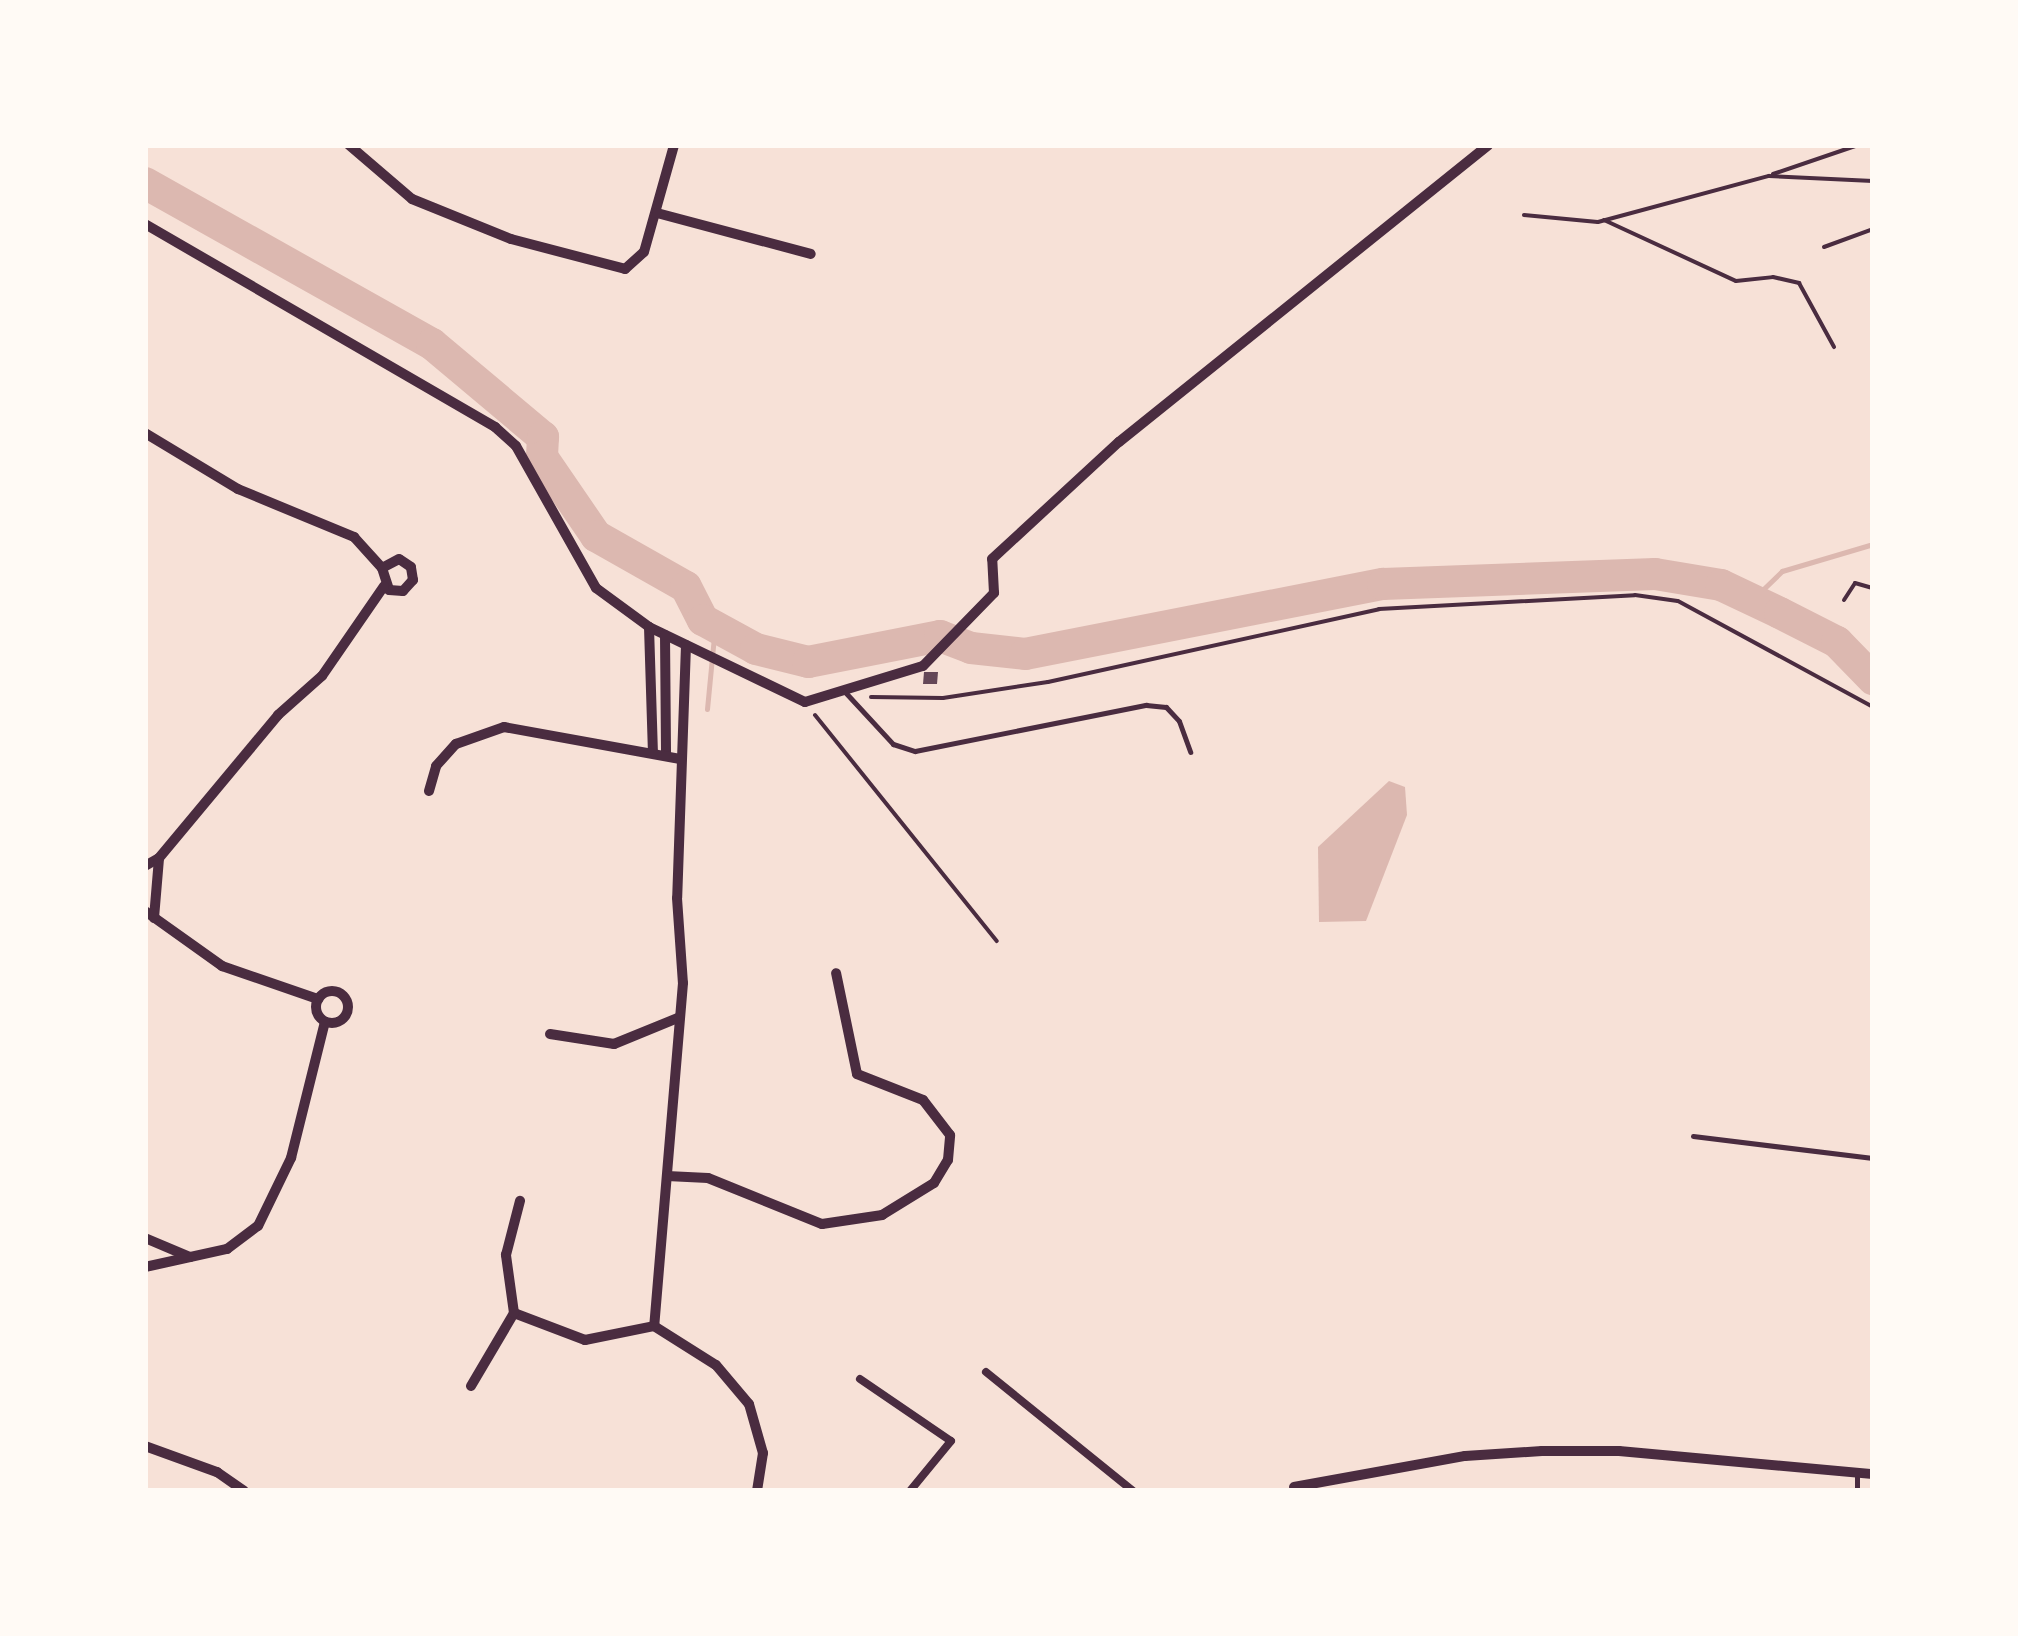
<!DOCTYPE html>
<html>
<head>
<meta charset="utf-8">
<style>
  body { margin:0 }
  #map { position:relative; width:2018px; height:1636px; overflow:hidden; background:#f7e1d7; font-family:Mulish,sans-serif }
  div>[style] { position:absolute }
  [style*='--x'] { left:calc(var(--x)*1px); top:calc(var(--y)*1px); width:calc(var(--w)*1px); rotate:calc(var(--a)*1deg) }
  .water>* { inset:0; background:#dcb8b0 }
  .stream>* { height:5px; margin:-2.5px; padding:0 2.5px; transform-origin:2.5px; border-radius:2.5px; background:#dcb8b0 }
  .river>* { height:32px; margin:-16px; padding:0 16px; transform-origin:16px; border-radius:16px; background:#dcb8b0 }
  .building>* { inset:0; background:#644757 }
  .path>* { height:4px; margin:-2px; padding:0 2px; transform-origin:2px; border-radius:2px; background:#4a2c40 }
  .service>* { height:5px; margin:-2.5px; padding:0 2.5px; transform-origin:2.5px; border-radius:2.5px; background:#4a2c40 }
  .pedestrian>* { height:8px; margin:-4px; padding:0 4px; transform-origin:4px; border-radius:4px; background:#4a2c40 }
  .minor>* { height:10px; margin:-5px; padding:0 5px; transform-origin:5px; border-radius:5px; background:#4a2c40 }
  .minor>.ring { margin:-5px; padding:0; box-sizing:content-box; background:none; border:10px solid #4a2c40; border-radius:50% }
  span { translate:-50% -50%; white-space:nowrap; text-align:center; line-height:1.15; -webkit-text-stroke:10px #fffaf5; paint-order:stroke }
  .frame { position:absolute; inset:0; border:148px solid #fffaf5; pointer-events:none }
</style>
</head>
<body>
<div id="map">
  <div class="water">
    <i style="clip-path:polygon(1389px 781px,1405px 787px,1407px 815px,1366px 921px,1319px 922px,1318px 847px)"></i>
  </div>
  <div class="stream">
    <i style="--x:1752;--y:600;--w:42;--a:-44"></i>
    <i style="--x:1782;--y:571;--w:95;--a:-16.5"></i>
    <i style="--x:707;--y:709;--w:83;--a:-84.5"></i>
  </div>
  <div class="river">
    <i style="--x:145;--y:183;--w:329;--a:29.3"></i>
    <i style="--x:432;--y:344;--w:145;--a:40"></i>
    <i style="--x:543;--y:437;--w:20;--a:93"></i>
    <i style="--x:542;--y:457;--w:96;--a:55.6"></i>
    <i style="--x:596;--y:536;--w:103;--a:29.5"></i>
    <i style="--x:686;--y:587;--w:37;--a:63"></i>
    <i style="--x:703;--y:620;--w:60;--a:28.7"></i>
    <i style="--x:756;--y:649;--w:54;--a:14"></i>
    <i style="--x:808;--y:662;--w:135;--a:-11.1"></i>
    <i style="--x:940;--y:636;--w:33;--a:21"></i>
    <i style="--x:971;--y:648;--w:54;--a:6.3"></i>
    <i style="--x:1025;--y:654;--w:365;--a:-11.1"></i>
    <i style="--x:1383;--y:584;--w:272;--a:-2.1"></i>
    <i style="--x:1655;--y:574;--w:67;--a:9.5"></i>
    <i style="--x:1721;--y:585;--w:65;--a:25.4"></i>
    <i style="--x:1780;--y:613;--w:64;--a:27"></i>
    <i style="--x:1837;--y:642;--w:52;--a:45.8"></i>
  </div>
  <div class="building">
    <i style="clip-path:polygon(924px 672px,938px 672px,937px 684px,923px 684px)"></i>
  </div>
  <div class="path">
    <i style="--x:1773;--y:174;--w:90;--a:-18.8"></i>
    <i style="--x:1524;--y:215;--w:74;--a:5.4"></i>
    <i style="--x:1598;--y:222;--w:177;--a:-15.1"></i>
    <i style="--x:1769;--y:176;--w:104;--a:2.8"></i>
    <i style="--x:1604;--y:220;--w:145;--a:24.8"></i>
    <i style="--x:1736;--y:281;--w:37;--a:-6"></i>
    <i style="--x:1773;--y:277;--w:27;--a:13"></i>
    <i style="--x:1799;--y:283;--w:73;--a:61.3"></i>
    <i style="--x:1824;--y:247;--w:52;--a:-20.2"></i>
    <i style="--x:1844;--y:600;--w:20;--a:-57"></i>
    <i style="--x:1855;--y:583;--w:19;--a:16"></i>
    <i style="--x:871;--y:697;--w:72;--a:0.8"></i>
    <i style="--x:943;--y:698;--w:106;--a:-8.7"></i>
    <i style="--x:1048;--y:682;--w:339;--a:-12.4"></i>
    <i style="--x:1379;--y:609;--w:256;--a:-3.1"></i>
    <i style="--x:1635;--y:595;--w:43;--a:7.9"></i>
    <i style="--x:1678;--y:601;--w:222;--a:28.5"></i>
    <i style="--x:815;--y:715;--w:290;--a:51.2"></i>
  </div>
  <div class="service">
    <i style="--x:845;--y:692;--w:71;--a:47.3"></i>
    <i style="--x:893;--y:744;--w:23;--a:18"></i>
    <i style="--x:915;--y:751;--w:236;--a:-11.3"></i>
    <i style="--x:1146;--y:705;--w:20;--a:6"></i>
    <i style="--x:1166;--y:707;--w:19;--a:47"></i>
    <i style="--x:1179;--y:721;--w:33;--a:70"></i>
    <i style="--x:1693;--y:1136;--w:181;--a:7"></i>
    <i style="--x:1857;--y:1474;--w:17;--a:90"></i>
  </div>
  <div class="pedestrian">
    <i style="--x:986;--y:1372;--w:189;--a:39"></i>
    <i style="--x:860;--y:1379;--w:110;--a:34.3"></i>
    <i style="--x:951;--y:1441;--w:65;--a:129.4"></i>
  </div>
  <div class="minor">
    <i style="--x:349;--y:145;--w:83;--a:40.6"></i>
    <i style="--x:412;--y:199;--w:107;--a:22"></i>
    <i style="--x:511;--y:239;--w:118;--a:14.7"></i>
    <i style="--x:625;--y:269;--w:25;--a:-42"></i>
    <i style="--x:644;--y:252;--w:111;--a:-74.3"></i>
    <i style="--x:657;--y:213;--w:159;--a:14.9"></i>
    <i style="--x:145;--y:224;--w:405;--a:30.1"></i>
    <i style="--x:495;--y:427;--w:28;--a:42"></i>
    <i style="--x:516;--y:446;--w:163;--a:60.6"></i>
    <i style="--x:596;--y:588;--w:66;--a:36.3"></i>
    <i style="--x:649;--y:627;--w:173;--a:25.7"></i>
    <i style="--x:805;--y:702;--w:123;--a:-17"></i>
    <i style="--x:923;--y:666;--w:102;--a:-45.8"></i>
    <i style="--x:994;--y:593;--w:34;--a:-93"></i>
    <i style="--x:992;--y:559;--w:173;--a:-42.7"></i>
    <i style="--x:1119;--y:442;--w:474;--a:-38.8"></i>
    <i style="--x:145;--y:433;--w:109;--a:31.1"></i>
    <i style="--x:238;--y:489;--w:126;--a:22.5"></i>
    <i style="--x:354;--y:537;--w:42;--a:47.9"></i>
    <i style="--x:382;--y:568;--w:23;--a:72"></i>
    <i style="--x:389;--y:590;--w:14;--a:4"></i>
    <i style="--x:403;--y:591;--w:15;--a:-48"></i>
    <i style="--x:413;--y:580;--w:13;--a:-99"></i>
    <i style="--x:411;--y:567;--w:14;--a:-146"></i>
    <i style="--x:399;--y:559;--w:19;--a:152"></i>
    <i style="--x:649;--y:627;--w:124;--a:88.2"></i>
    <i style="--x:665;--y:635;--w:119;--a:89.5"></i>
    <i style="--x:686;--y:645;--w:253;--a:92"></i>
    <i style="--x:677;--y:898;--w:85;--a:86"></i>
    <i style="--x:683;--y:983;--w:344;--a:94.8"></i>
    <i style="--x:654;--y:1326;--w:73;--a:32.2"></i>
    <i style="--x:716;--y:1365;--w:51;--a:49.8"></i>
    <i style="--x:749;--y:1404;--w:51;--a:74.1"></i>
    <i style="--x:763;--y:1453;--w:38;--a:99"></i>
    <i style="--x:429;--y:791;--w:26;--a:-74"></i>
    <i style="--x:436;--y:766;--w:30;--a:-48"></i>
    <i style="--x:456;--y:744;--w:51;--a:-19.5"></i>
    <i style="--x:504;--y:727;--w:179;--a:10.3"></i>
    <i style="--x:145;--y:866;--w:16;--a:-30"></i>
    <i style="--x:159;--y:858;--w:186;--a:-50.2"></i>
    <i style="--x:278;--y:715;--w:59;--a:-41.6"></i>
    <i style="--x:322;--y:676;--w:109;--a:-55.4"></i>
    <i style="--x:145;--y:911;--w:95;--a:35.5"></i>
    <i style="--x:222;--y:966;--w:102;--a:19"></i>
    <i style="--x:154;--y:918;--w:60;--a:-85.2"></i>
    <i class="ring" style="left:316px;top:991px;width:22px;height:22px"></i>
    <i style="--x:550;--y:1034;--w:65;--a:8.9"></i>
    <i style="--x:614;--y:1044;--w:71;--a:-22.2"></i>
    <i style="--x:667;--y:1176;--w:41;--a:2.8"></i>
    <i style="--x:708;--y:1178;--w:123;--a:22"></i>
    <i style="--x:822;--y:1224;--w:61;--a:-8.5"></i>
    <i style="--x:882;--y:1215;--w:61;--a:-31.6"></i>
    <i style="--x:934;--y:1183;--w:27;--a:-59"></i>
    <i style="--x:948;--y:1160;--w:25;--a:-85"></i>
    <i style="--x:950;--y:1135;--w:44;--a:-127.6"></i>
    <i style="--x:923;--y:1100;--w:71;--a:-158.5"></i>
    <i style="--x:857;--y:1074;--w:103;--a:-101.7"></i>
    <i style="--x:145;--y:1238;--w:49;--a:22.9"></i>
    <i style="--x:145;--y:1267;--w:84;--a:-12.4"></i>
    <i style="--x:227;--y:1249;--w:39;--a:-37"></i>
    <i style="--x:258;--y:1226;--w:76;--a:-64.1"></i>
    <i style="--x:291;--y:1158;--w:140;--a:-76"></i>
    <i style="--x:514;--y:1313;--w:76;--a:20.8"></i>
    <i style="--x:585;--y:1340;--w:70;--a:-11.5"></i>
    <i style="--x:471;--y:1386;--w:85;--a:-59.5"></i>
    <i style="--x:514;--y:1313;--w:59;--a:-97.9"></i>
    <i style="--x:506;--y:1255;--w:56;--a:-75.5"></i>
    <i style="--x:145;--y:1446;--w:77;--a:19.9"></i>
    <i style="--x:217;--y:1472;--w:33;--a:35"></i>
    <i style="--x:1294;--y:1487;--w:174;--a:-10.3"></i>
    <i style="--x:1465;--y:1456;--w:77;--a:-3.7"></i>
    <i style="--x:1542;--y:1451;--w:77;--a:0"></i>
    <i style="--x:1619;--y:1451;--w:255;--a:5.2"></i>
  </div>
  <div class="frame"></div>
</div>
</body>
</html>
